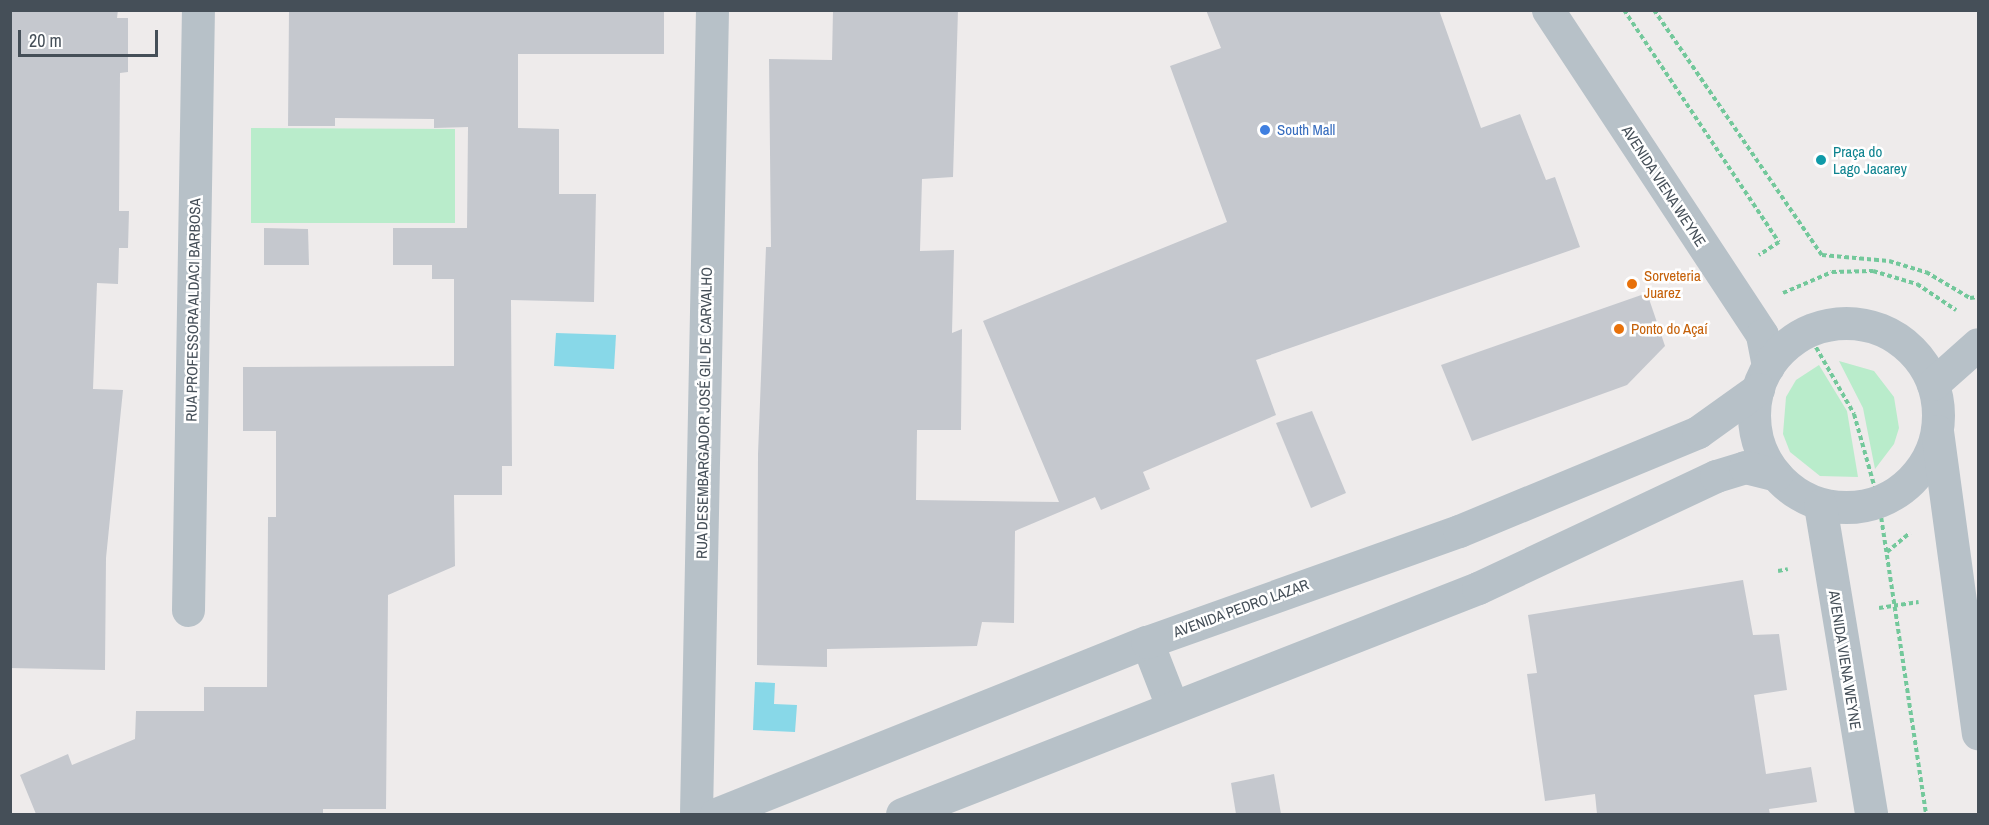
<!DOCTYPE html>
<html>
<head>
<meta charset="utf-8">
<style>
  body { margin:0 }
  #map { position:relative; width:1989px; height:825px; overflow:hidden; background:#eeebeb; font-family:"Archivo Narrow",sans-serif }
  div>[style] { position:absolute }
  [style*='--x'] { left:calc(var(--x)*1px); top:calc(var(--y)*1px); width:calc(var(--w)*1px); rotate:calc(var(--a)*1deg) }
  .green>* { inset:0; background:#b9eccb }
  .water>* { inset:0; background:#88d8e8 }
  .building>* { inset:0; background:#c5c8ce }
  .path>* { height:4px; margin-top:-2px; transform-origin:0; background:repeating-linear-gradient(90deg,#73c89b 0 4.5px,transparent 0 7.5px) }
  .minor>* { height:33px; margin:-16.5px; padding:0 16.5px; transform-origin:16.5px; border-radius:16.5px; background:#b7c1c8 }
  .tertiary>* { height:33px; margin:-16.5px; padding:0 16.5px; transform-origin:16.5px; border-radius:16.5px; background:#b7c1c8 }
  .tertiary>.ring { margin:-16.5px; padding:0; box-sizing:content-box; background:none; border:33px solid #b7c1c8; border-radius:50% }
  .dots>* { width:16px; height:16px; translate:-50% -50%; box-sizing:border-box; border:3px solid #fff; border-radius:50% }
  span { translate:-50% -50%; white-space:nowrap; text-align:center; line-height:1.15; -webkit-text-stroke:5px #fff; paint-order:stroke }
  .shop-label { font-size:15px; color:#366cbe }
  .left { translate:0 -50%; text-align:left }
  .culture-label { font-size:15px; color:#0d838f }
  .street-label { font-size:15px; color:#454f58 }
  .food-label { font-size:15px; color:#c56008 }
  .frame { position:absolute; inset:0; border:12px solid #454f58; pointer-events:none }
  .scale { position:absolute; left:18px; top:30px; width:140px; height:27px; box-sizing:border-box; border:3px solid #454f58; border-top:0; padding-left:8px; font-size:18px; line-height:21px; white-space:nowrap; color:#454f58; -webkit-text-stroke:4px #fff; paint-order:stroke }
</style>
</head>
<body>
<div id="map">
  <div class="green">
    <i style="clip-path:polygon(251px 128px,455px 129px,455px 223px,251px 223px)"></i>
    <i style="clip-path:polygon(1839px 361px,1874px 371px,1894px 397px,1899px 428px,1894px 444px,1875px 469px,1863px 408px)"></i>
    <i style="clip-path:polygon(1819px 365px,1847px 411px,1858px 477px,1820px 476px,1790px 452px,1783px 434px,1786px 397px,1796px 380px)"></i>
  </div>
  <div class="water">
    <i style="clip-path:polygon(556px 333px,616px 335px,614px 369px,554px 366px)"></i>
    <i style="clip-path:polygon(755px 682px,775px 683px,774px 704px,797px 705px,795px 732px,753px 730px)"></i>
  </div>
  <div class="building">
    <i style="clip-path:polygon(10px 10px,118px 10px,117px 18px,128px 18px,128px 72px,120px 73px,119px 211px,129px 211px,128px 248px,119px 248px,118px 284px,97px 283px,93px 389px,123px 390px,106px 558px,105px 670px,10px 668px)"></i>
    <i style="clip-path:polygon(289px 10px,664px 10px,664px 54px,518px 54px,518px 128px,559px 129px,559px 194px,596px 194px,594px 302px,511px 300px,512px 466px,502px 466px,502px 495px,454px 495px,455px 566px,388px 595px,386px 809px,323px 809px,323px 814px,36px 814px,20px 775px,68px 754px,72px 765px,135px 739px,136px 711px,204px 711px,204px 687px,267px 687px,268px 517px,276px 517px,276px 431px,243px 431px,243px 367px,454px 366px,454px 279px,432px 279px,432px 265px,393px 265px,393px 228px,467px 228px,468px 127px,434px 128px,434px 119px,335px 118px,335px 126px,288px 126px)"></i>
    <i style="clip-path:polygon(833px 10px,958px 10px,953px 177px,922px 179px,920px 251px,954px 250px,952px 333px,962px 329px,961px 430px,917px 430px,916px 500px,1059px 502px,983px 321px,1227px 222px,1170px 66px,1221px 48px,1206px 10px,1439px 10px,1481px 128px,1520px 114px,1546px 180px,1555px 177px,1580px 247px,1256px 360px,1276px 415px,1143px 472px,1150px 489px,1101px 510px,1095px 497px,1015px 531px,1014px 623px,982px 622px,977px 646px,827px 649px,827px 667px,757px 665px,758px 454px,766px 247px,771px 247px,769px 59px,832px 60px)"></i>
    <i style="clip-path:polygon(264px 228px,308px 229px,309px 265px,264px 265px)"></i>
    <i style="clip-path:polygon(1647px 293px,1665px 346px,1627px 385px,1472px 441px,1441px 365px)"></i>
    <i style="clip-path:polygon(1312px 411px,1346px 493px,1311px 508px,1276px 423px)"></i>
    <i style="clip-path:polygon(1743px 580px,1753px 635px,1779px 634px,1787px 690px,1754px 695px,1766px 774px,1811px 767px,1817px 802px,1769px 809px,1770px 814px,1597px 814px,1595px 794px,1545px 801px,1527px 674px,1537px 673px,1528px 615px)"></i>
    <i style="clip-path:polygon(1274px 774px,1281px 814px,1236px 814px,1231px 783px)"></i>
  </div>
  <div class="path">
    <i style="--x:1624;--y:10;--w:279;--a:56.3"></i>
    <i style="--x:1779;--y:242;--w:24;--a:147"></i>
    <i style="--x:1654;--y:10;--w:297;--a:55.6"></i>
    <i style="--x:1822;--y:255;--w:67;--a:5.1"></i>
    <i style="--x:1889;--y:261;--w:39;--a:17"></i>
    <i style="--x:1926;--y:272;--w:51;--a:30.6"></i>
    <i style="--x:1970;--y:298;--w:8;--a:-7"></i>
    <i style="--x:1783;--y:293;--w:53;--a:-23.2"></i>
    <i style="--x:1832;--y:272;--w:41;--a:-1.4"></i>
    <i style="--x:1873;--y:271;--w:46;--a:16.5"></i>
    <i style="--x:1917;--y:284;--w:47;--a:33.7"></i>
    <i style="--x:1805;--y:328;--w:99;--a:60.3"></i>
    <i style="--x:1854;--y:414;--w:92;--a:74.3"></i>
    <i style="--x:1879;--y:503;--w:315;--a:81.4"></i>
    <i style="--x:1887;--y:552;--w:30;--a:-40"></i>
    <i style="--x:1778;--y:571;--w:10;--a:-11"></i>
    <i style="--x:1879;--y:608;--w:40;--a:-8.5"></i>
  </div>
  <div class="minor">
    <i style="--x:188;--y:610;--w:600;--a:-89.05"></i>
    <i style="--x:696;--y:814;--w:804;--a:-88.86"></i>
  </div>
  <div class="tertiary">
    <i style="--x:1548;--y:10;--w:389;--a:56.6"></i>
    <i style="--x:1762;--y:335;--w:32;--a:79"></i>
    <i class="ring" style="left:1754px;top:323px;width:151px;height:151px"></i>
    <i style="--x:1933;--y:384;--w:60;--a:-41.6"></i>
    <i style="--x:1937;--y:431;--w:305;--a:82.3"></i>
    <i style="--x:1820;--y:505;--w:313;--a:80.6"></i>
    <i style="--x:1147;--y:642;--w:69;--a:68.7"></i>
    <i style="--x:716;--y:814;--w:464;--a:-21.8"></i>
    <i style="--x:1147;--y:642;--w:331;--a:-19.6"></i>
    <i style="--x:1459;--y:531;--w:259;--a:-22.5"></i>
    <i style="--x:1698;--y:432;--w:74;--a:-35.6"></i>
    <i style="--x:902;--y:814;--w:619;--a:-21.42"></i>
    <i style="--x:1478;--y:588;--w:263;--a:-25.2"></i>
    <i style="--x:1716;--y:476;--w:30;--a:-17"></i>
    <i style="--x:1745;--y:467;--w:32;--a:14"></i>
  </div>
  <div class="dots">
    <i style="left:1265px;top:130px;background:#3f7fe0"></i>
    <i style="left:1821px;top:160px;background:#0f9aa8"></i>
    <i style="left:1632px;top:284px;background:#e8710a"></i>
    <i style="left:1619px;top:329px;background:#e8710a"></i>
  </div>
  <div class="shop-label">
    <span class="left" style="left:1277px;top:130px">South Mall</span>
  </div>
  <div class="culture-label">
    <span class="left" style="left:1833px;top:160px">Praça do<br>Lago Jacarey</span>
  </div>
  <div class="street-label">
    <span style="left:1664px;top:186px;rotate:57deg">AVENIDA VIENA WEYNE</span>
    <span style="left:193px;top:310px;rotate:-89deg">RUA PROFESSORA ALDACI BARBOSA</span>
    <span style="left:704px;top:413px;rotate:-89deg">RUA DESEMBARGADOR JOSÉ GIL DE CARVALHO</span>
    <span style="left:1241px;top:608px;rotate:-20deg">AVENIDA PEDRO LAZAR</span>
    <span style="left:1845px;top:660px;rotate:81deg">AVENIDA VIENA WEYNE</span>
  </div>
  <div class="food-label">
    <span class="left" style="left:1644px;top:284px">Sorveteria<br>Juarez</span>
    <span class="left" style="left:1631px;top:329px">Ponto do Açaí</span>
  </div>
  <div class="frame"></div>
  <div class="scale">20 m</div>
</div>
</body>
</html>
